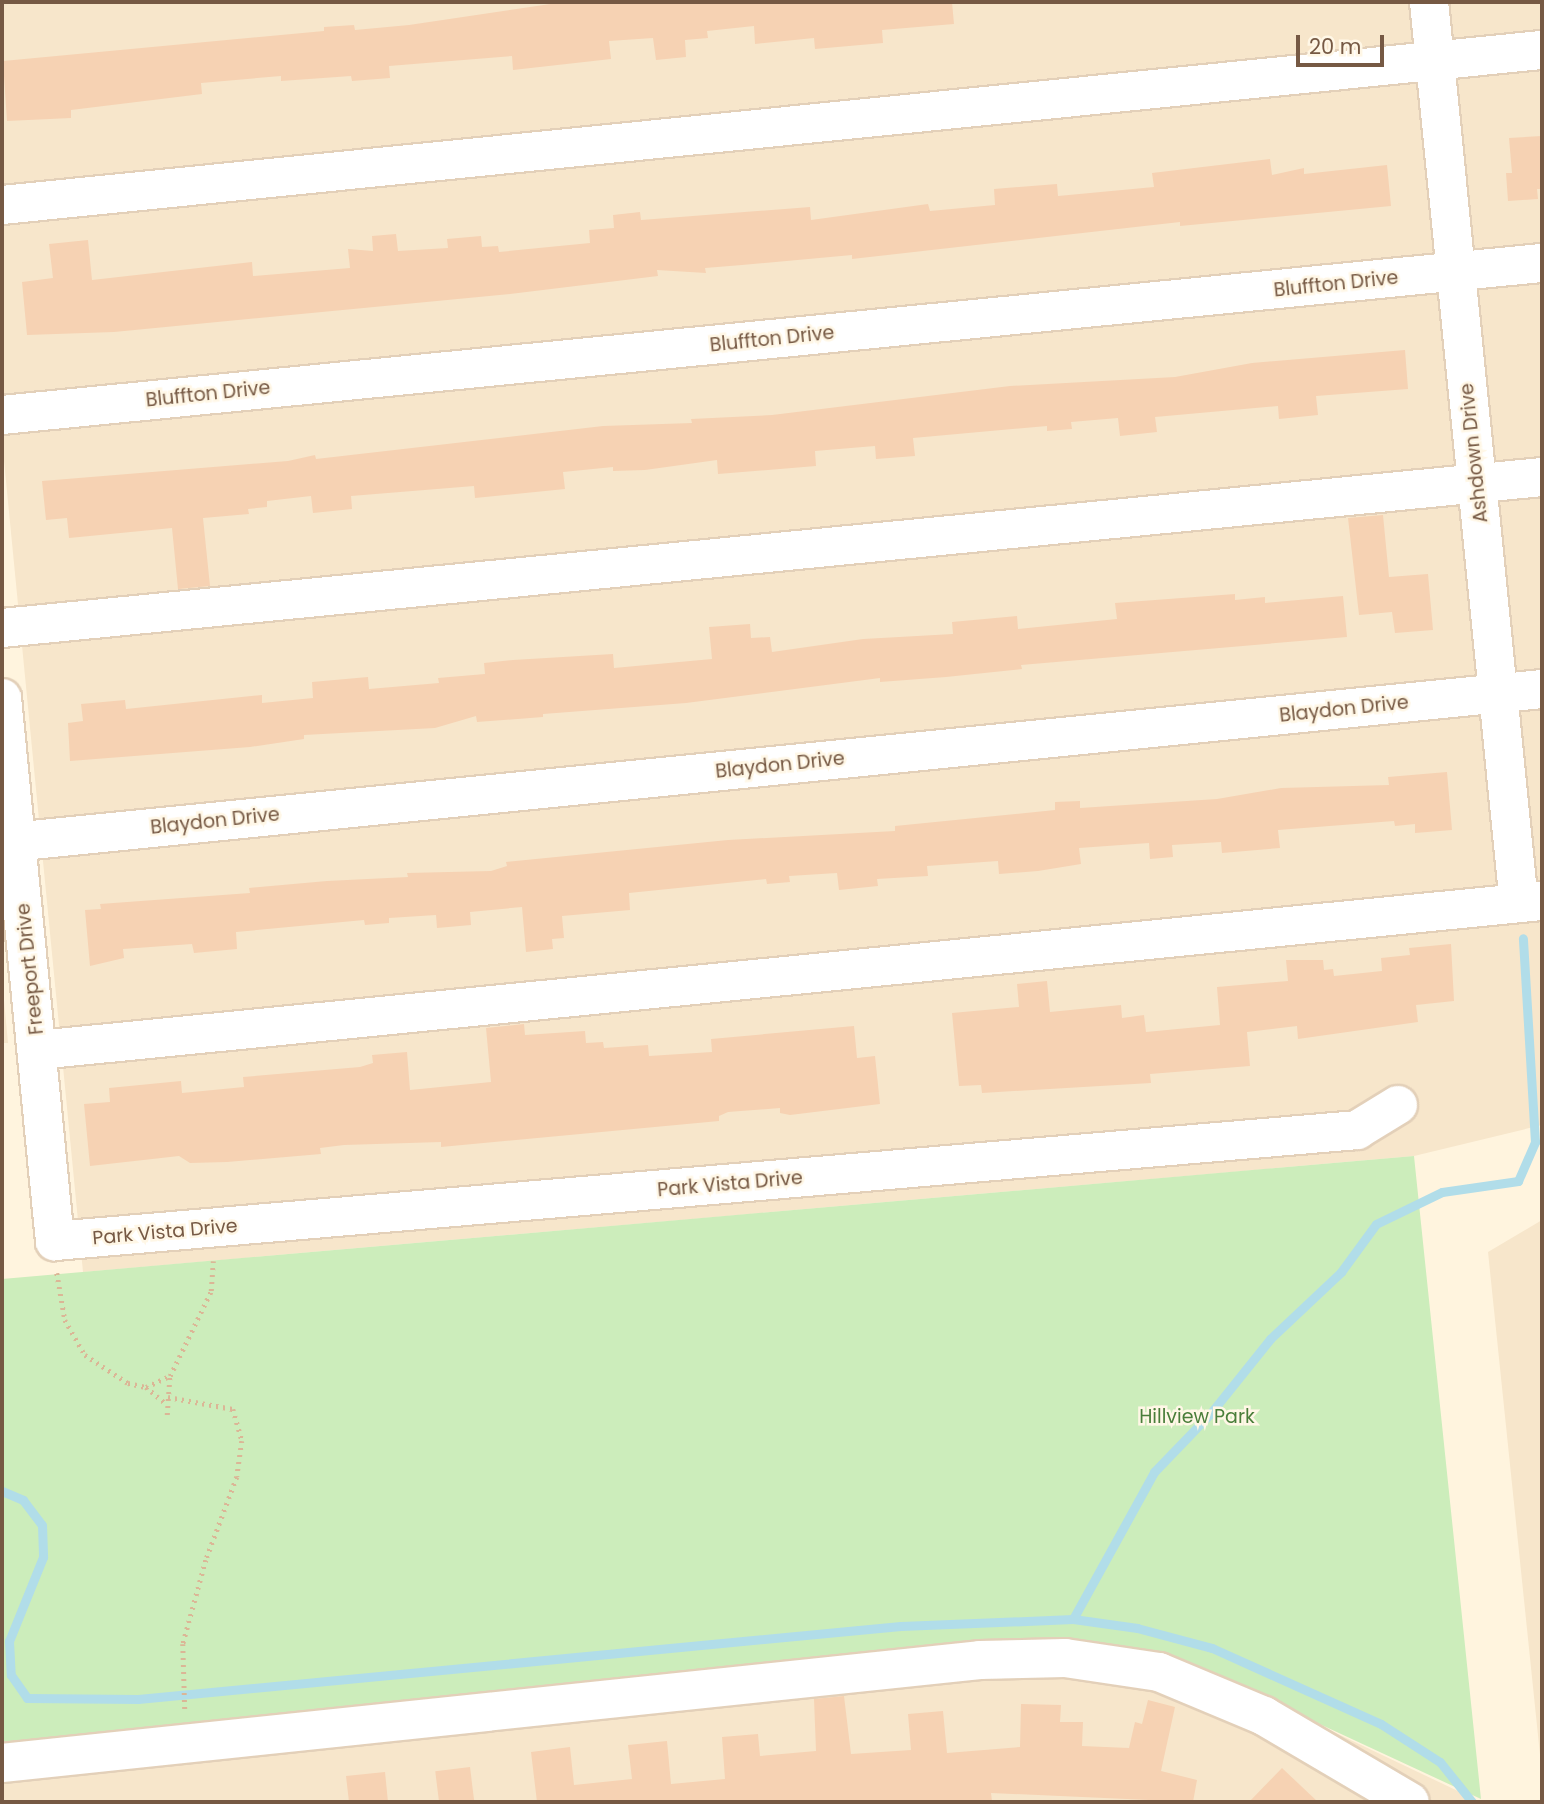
<!DOCTYPE html>
<style>
body{margin:0}
#map{position:relative;width:1544px;height:1804px;overflow:hidden;background:#fff4de;font-family:Poppins,sans-serif}
div>[style]{position:absolute}
[style*='--x']{left:calc(var(--x)*1px);top:calc(var(--y)*1px);width:calc(var(--w)*1px);rotate:calc(var(--a)*1deg)}
.residential>*{inset:0;background:#f7e6cb}
.green>*{inset:0;background:#ccedbb}
.stream>*{height:9px;margin:-4.5px;padding:0 4.5px;transform-origin:4.5px;border-radius:4.5px;background:#b1dde9}
.building>*{inset:0;background:#f6d2b3;transform-origin:0 0}
.path>*{height:4.5px;margin-top:-2.25px;transform-origin:0;background:repeating-linear-gradient(90deg,#dbb696 0 2px,transparent 0 7px)}
.roads{filter:drop-shadow(2px 0 #e3d0b9) drop-shadow(-2px 0 #e3d0b9) drop-shadow(0 2px #e3d0b9) drop-shadow(0 -2px #e3d0b9)}
.minor>*{height:38px;margin:-19px;padding:0 19px;transform-origin:19px;border-radius:19px;background:#fff}
span{translate:-50% -50%;white-space:nowrap;text-align:center;line-height:1.15;-webkit-text-stroke:5px #fff7e6;paint-order:stroke}
.street-label{font-size:19px;color:#765944}
.park-label{font-size:19px;color:#4a7e3a}
.frame{position:absolute;inset:0;border:4px solid #765944;pointer-events:none}
.scale{position:absolute;left:1296px;top:35px;width:88px;height:32px;box-sizing:border-box;border:4px solid #765944;border-top:0;padding-left:9px;font-size:21px;line-height:24px;white-space:nowrap;color:#765944;-webkit-text-stroke:5px #fff7e6;paint-order:stroke}
</style>
<div id="map">
<div class="residential">
<div style="clip-path:polygon(2px 2px,1542px 2px,1542px 1125px,1414px 1156px,83px 1272px,2px 440px)"></div>
<div style="clip-path:polygon(2px 979px,8px 1043px,2px 1043px)"></div>
<div style="clip-path:polygon(1542px 1220px,1542px 1774px,1488px 1252px)"></div>
<div style="clip-path:polygon(1016px 1641px,1118px 1646px,1216px 1676px,1481px 1802px,2px 1802px,2px 1746px)"></div>
</div>
<div class="green">
<div style="clip-path:polygon(1414px 1156px,1481px 1799px,1216px 1676px,1118px 1646px,1016px 1641px,2px 1746px,2px 1279px)"></div>
</div>
<div class="stream">
<div style="--x:2;--y:1491;--w:23;--a:23"></div>
<div style="--x:23;--y:1500;--w:31;--a:53"></div>
<div style="--x:42;--y:1525;--w:32;--a:88"></div>
<div style="--x:43;--y:1557;--w:91;--a:112"></div>
<div style="--x:9;--y:1641;--w:34;--a:87"></div>
<div style="--x:11;--y:1675;--w:28;--a:55"></div>
<div style="--x:27;--y:1698;--w:111;--a:0.5"></div>
<div style="--x:138;--y:1699;--w:766;--a:-5.47"></div>
<div style="--x:901;--y:1626;--w:172;--a:-2.3"></div>
<div style="--x:1073;--y:1619;--w:65;--a:8"></div>
<div style="--x:1137;--y:1628;--w:78;--a:14.9"></div>
<div style="--x:1212;--y:1648;--w:185;--a:24.2"></div>
<div style="--x:1381;--y:1724;--w:70;--a:32.8"></div>
<div style="--x:1440;--y:1762;--w:51;--a:51.3"></div>
<div style="--x:1073;--y:1619;--w:168;--a:-61.1"></div>
<div style="--x:1154;--y:1472;--w:81;--a:-46"></div>
<div style="--x:1210;--y:1414;--w:96;--a:-51.3"></div>
<div style="--x:1270;--y:1339;--w:98;--a:-43.3"></div>
<div style="--x:1341;--y:1272;--w:59;--a:-53.9"></div>
<div style="--x:1376;--y:1224;--w:73;--a:-25.9"></div>
<div style="--x:1442;--y:1192;--w:77;--a:-8.2"></div>
<div style="--x:1518;--y:1181;--w:43;--a:-66.4"></div>
<div style="--x:1535;--y:1142;--w:204;--a:-93.4"></div>
</div>
<div class="building">
<div style="clip-path:polygon(564px 2px,952px 2px,954px 24px,882px 30px,883px 43px,815px 49px,814px 38px,755px 44px,754px 26px,707px 31px,708px 38px,685px 40px,686px 57px,656px 60px,653px 38px,609px 41px,611px 59px,513px 70px,512px 56px,389px 66px,390px 78px,352px 81px,351px 76px,281px 81px,281px 76px,201px 83px,202px 94px,71px 110px,71px 118px,7px 121px,3px 61px,324px 31px,324px 27px,354px 25px,355px 30px,409px 25px)"></div>
<div style="clip-path:polygon(1542px 136px,1542px 189px,1537px 189px,1538px 199px,1508px 201px,1506px 173px,1512px 173px,1509px 138px)"></div>
<div style="clip-path:polygon(1270px 159px,1272px 175px,1304px 168px,1304px 174px,1387px 165px,1391px 206px,1180px 226px,1180px 222px,852px 259px,852px 255px,742px 265px,705px 268px,706px 273px,657px 270px,658px 276px,510px 294px,114px 332px,27px 335px,22px 282px,53px 278px,49px 244px,88px 240px,92px 280px,252px 262px,253px 276px,350px 268px,348px 249px,373px 251px,372px 236px,396px 234px,398px 251px,448px 248px,447px 239px,481px 236px,482px 247px,498px 246px,499px 252px,590px 243px,589px 230px,614px 228px,613px 215px,640px 212px,641px 220px,810px 207px,811px 220px,928px 204px,930px 211px,995px 205px,994px 189px,1057px 184px,1058px 196px,1154px 187px,1152px 173px)"></div>
<div style="clip-path:polygon(1405px 350px,1408px 389px,1316px 396px,1318px 415px,1279px 419px,1278px 406px,1155px 417px,1157px 432px,1120px 436px,1118px 418px,1071px 422px,1072px 429px,1047px 431px,1047px 426px,913px 438px,915px 456px,876px 459px,875px 446px,815px 451px,816px 466px,718px 474px,717px 460px,645px 470px,613px 471px,613px 467px,563px 472px,565px 489px,475px 498px,474px 486px,351px 496px,352px 509px,313px 513px,311px 496px,267px 501px,267px 507px,248px 509px,249px 514px,203px 518px,210px 586px,178px 589px,172px 528px,69px 538px,67px 518px,46px 520px,42px 481px,288px 461px,315px 455px,316px 459px,603px 426px,692px 423px,691px 419px,772px 415px,1010px 386px,1175px 377px,1252px 363px)"></div>
<div style="clip-path:polygon(1383px 515px,1389px 577px,1428px 574px,1433px 630px,1395px 633px,1392px 612px,1359px 615px,1348px 518px)"></div>
<div style="clip-path:polygon(1235px 594px,1235px 600px,1265px 597px,1265px 603px,1343px 596px,1347px 637px,1021px 665px,1022px 669px,946px 677px,880px 682px,880px 678px,686px 703px,543px 714px,543px 717px,477px 722px,476px 716px,435px 728px,304px 735px,304px 739px,250px 747px,70px 761px,68px 723px,83px 721px,81px 704px,125px 700px,126px 709px,262px 695px,262px 703px,313px 698px,312px 682px,368px 677px,369px 689px,439px 683px,438px 678px,485px 674px,484px 663px,513px 660px,613px 654px,614px 668px,712px 659px,709px 627px,750px 624px,751px 638px,770px 637px,772px 652px,863px 639px,953px 634px,952px 622px,1017px 616px,1018px 629px,1117px 619px,1115px 603px)"></div>
<div style="clip-path:polygon(1447px 772px,1452px 830px,1415px 833px,1415px 824px,1395px 826px,1394px 821px,1278px 830px,1280px 848px,1222px 853px,1221px 842px,1172px 845px,1173px 857px,1150px 859px,1149px 843px,1079px 848px,1081px 864px,1038px 871px,999px 874px,998px 861px,927px 866px,928px 876px,877px 879px,878px 886px,839px 890px,837px 873px,789px 876px,790px 882px,767px 884px,766px 879px,629px 893px,630px 910px,562px 916px,564px 938px,552px 939px,553px 949px,526px 952px,522px 907px,470px 912px,471px 925px,437px 928px,436px 915px,389px 918px,389px 923px,365px 925px,364px 920px,236px 932px,237px 949px,194px 953px,192px 944px,123px 949px,124px 958px,90px 966px,85px 910px,101px 909px,100px 904px,250px 893px,249px 888px,327px 881px,408px 877px,407px 873px,491px 871px,507px 866px,506px 862px,728px 840px,895px 831px,895px 826px,1055px 810px,1055px 802px,1080px 801px,1080px 808px,1217px 799px,1281px 788px,1389px 785px,1388px 777px)"></div>
<div style="clip-path:polygon(1451px 944px,1454px 1001px,1416px 1005px,1418px 1022px,1298px 1039px,1297px 1026px,1247px 1032px,1250px 1066px,1150px 1074px,1151px 1083px,982px 1093px,981px 1085px,959px 1086px,952px 1013px,1019px 1007px,1017px 984px,1047px 981px,1050px 1012px,1121px 1005px,1122px 1018px,1144px 1015px,1146px 1032px,1220px 1025px,1217px 987px,1288px 981px,1286px 960px,1323px 960px,1324px 970px,1333px 969px,1334px 976px,1382px 971px,1381px 958px,1410px 955px,1409px 948px)"></div>
<div style="clip-path:polygon(524px 1024px,525px 1035px,585px 1031px,586px 1043px,603px 1042px,604px 1048px,648px 1045px,649px 1056px,712px 1052px,711px 1039px,854px 1026px,857px 1058px,875px 1056px,880px 1104px,790px 1115px,780px 1113px,780px 1108px,728px 1112px,719px 1116px,719px 1121px,441px 1147px,441px 1142px,344px 1145px,320px 1148px,321px 1154px,227px 1162px,190px 1163px,179px 1156px,90px 1166px,84px 1104px,110px 1102px,109px 1088px,181px 1081px,182px 1093px,244px 1087px,243px 1077px,360px 1067px,373px 1063px,372px 1055px,407px 1052px,410px 1090px,491px 1082px,486px 1028px)"></div>
<div style="clip-path:polygon(844px 1696px,851px 1754px,911px 1750px,908px 1714px,943px 1711px,947px 1753px,1020px 1747px,1021px 1704px,1061px 1705px,1060px 1722px,1083px 1722px,1082px 1746px,1129px 1748px,1135px 1722px,1142px 1724px,1148px 1700px,1175px 1707px,1161px 1771px,1197px 1780px,1193px 1802px,991px 1793px,992px 1801px,973px 1802px,537px 1802px,531px 1752px,570px 1747px,574px 1785px,632px 1779px,628px 1745px,667px 1741px,671px 1784px,725px 1779px,722px 1737px,758px 1734px,760px 1756px,816px 1751px,814px 1699px)"></div>
<div style="left:470px;top:1767px;width:35px;height:35px;rotate:83deg"></div>
<div style="clip-path:polygon(1282px 1768px,1318px 1802px,1249px 1802px)"></div>
<div style="clip-path:polygon(385px 1772px,388px 1802px,349px 1802px,346px 1776px)"></div>
</div>
<div class="path">
<div style="--x:57;--y:1273;--w:48;--a:80.3"></div>
<div style="--x:65;--y:1320;--w:40;--a:60.3"></div>
<div style="--x:85;--y:1355;--w:51;--a:33.1"></div>
<div style="--x:128;--y:1383;--w:18;--a:13"></div>
<div style="--x:146;--y:1387;--w:26;--a:-25"></div>
<div style="--x:146;--y:1387;--w:26;--a:40"></div>
<div style="--x:168;--y:1397;--w:66;--a:10.5"></div>
<div style="--x:233;--y:1409;--w:33;--a:74"></div>
<div style="--x:242;--y:1441;--w:36;--a:98"></div>
<div style="--x:237;--y:1477;--w:89;--a:110.5"></div>
<div style="--x:206;--y:1560;--w:87;--a:105.3"></div>
<div style="--x:183;--y:1644;--w:66;--a:88.3"></div>
<div style="--x:167;--y:1415;--w:39;--a:-86"></div>
<div style="--x:170;--y:1376;--w:94;--a:-64.2"></div>
<div style="--x:211;--y:1291;--w:30;--a:-86"></div>
</div>
<div class="roads">
<div class="minor">
<div style="--x:1429;--y:2;--w:905;--a:84.3"></div>
<div style="--x:2;--y:205;--w:1548;--a:-5.75"></div>
<div style="--x:2;--y:415;--w:1547;--a:-5.64"></div>
<div style="--x:2;--y:628;--w:1547;--a:-5.6"></div>
<div style="--x:2;--y:698;--w:546;--a:84.43"></div>
<div style="--x:55;--y:1241;--w:1307;--a:-4.87"></div>
<div style="--x:1357;--y:1130;--w:48;--a:-31.4"></div>
<div style="--x:2;--y:843;--w:1548;--a:-5.71"></div>
<div style="--x:38;--y:1050;--w:1511;--a:-5.66"></div>
<div style="--x:2;--y:1763;--w:983;--a:-6.01"></div>
<div style="--x:980;--y:1660;--w:85;--a:-1.3"></div>
<div style="--x:1065;--y:1658;--w:95;--a:8.5"></div>
<div style="--x:1159;--y:1672;--w:114;--a:22.7"></div>
<div style="--x:1264;--y:1716;--w:169;--a:30.5"></div>
</div>
</div>
<div class="street-label">
<span style="left:1336px;top:284px;rotate:-6deg">Bluffton Drive</span>
<span style="left:772px;top:339px;rotate:-6deg">Bluffton Drive</span>
<span style="left:208px;top:394px;rotate:-6deg">Bluffton Drive</span>
<span style="left:1474px;top:453px;rotate:-96deg">Ashdown Drive</span>
<span style="left:1344px;top:709px;rotate:-6deg">Blaydon Drive</span>
<span style="left:780px;top:765px;rotate:-6deg">Blaydon Drive</span>
<span style="left:215px;top:821px;rotate:-6deg">Blaydon Drive</span>
<span style="left:30px;top:969px;rotate:-96deg">Freeport Drive</span>
<span style="left:730px;top:1184px;rotate:-5deg">Park Vista Drive</span>
<span style="left:165px;top:1232px;rotate:-5deg">Park Vista Drive</span>
</div>
<div class="park-label">
<span style="left:1197px;top:1417px">Hillview Park</span>
</div>
<div class="frame"></div>
<div class="scale">20 m</div>
</div>
